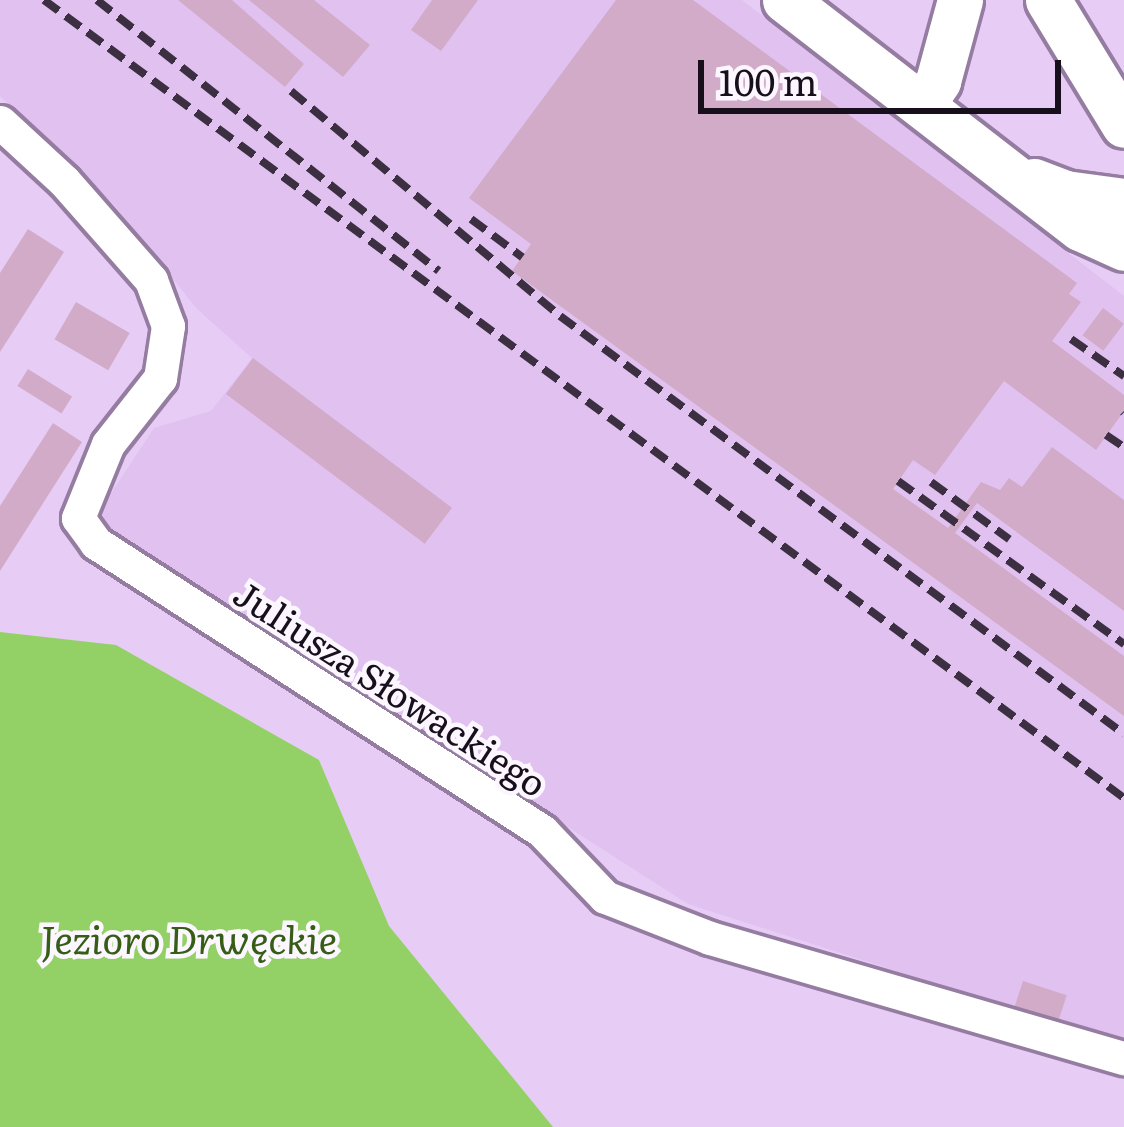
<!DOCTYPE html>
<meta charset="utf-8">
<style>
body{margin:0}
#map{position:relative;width:1124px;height:1127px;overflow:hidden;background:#e7cdf5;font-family:Literata,serif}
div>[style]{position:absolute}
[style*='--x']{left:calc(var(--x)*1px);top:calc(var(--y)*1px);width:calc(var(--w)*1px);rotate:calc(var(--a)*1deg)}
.built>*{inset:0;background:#e0c1f0}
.water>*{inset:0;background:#93d167}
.building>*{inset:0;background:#d2abc9;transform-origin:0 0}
.roads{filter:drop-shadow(3px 0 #957ca1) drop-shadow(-3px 0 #957ca1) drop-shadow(0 3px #957ca1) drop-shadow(0 -3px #957ca1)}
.minor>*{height:33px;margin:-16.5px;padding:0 16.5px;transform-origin:16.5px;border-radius:16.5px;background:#fff}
.major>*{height:45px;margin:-22.5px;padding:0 22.5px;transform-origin:22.5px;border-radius:22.5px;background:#fff}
.rail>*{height:8px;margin-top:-4px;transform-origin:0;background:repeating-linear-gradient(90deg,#3b2f41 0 18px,transparent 0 27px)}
span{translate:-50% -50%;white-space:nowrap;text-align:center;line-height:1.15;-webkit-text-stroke:9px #fcf7ff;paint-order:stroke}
.street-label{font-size:36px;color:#180f1c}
.water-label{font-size:39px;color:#365d15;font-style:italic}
.scale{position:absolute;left:698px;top:60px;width:363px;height:54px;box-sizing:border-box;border:6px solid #180f1c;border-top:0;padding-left:15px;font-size:36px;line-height:42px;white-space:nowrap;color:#180f1c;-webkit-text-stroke:9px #fcf7ff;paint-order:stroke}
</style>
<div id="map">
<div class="built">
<div style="clip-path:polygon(0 0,742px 0,1124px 296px,1124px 1044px,688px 904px,92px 522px,154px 428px,211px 411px,252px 358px,197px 309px,115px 206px,0 96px)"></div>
</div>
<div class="water">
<div style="clip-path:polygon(0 632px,116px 645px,319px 760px,389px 926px,553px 1127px,0 1127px)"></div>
</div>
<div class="building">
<div style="clip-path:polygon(178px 0,232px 0,304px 64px,285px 87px)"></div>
<div style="clip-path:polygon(249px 0,314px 0,370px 45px,343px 77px)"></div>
<div style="clip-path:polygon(432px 0,478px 0,441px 51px,411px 30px)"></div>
<div style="clip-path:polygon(616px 0,693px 0,1077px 283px,1069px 294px,1081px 302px,1052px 341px,1124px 395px,1124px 411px,1096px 450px,1004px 381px,935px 475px,913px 460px,893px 489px,948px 528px,981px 482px,1000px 490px,1009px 478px,1022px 487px,1052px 447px,1124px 500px,1124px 611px,977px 503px,955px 533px,1124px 656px,1124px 716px,512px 271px,531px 244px,469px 198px)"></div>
<div style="clip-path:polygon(28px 229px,64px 252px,0 352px,0 273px)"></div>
<div style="left:76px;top:302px;width:62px;height:43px;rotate:30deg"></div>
<div style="left:1103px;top:308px;width:26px;height:34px;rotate:37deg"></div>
<div style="left:253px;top:358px;width:249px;height:45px;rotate:37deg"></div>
<div style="left:28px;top:369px;width:52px;height:20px;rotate:32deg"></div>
<div style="clip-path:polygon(53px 423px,82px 442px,0 571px,0 506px)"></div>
<div style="left:1023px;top:981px;width:46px;height:29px;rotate:18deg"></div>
</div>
<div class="roads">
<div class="minor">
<div style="--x:0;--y:122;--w:87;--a:42.7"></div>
<div style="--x:64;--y:181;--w:132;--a:48.7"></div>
<div style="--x:151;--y:280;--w:49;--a:69.7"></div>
<div style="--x:168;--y:326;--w:53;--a:98.7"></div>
<div style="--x:160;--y:378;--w:84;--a:128.2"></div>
<div style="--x:108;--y:444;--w:80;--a:112.1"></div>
<div style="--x:78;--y:518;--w:31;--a:54"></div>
<div style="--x:96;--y:543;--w:531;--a:32.85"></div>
<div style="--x:542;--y:831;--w:91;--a:46.3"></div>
<div style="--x:605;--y:897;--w:113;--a:21.3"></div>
<div style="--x:710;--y:938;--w:431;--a:16.2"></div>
</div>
<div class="major">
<div style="--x:785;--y:0;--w:373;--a:37.7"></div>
<div style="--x:1080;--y:228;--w:48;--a:24.4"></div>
<div style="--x:1048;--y:0;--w:146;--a:58.7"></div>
<div style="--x:922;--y:105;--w:29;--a:-56"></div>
<div style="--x:938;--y:81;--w:84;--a:-74.8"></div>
<div style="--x:1034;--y:181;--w:33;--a:21"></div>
<div style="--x:1065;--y:193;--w:60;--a:7.7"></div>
</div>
</div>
<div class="rail">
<div style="--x:44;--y:0;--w:1343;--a:36.46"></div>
<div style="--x:97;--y:0;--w:436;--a:38.4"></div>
<div style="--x:291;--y:91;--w:351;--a:39.9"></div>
<div style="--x:560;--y:316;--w:702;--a:36.54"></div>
<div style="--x:471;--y:219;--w:64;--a:36.7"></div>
<div style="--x:1071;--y:339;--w:65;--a:34.9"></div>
<div style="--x:1123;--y:412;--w:1;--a:45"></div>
<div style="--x:1106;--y:435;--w:22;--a:34"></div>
<div style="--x:898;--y:481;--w:279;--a:35.8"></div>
<div style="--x:931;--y:482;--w:97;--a:36.2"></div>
</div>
<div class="street-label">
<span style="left:391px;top:687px;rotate:33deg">Juliusza Słowackiego</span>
</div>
<div class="water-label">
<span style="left:189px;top:937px">Jezioro Drwęckie</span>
</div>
<div class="scale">100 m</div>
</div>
